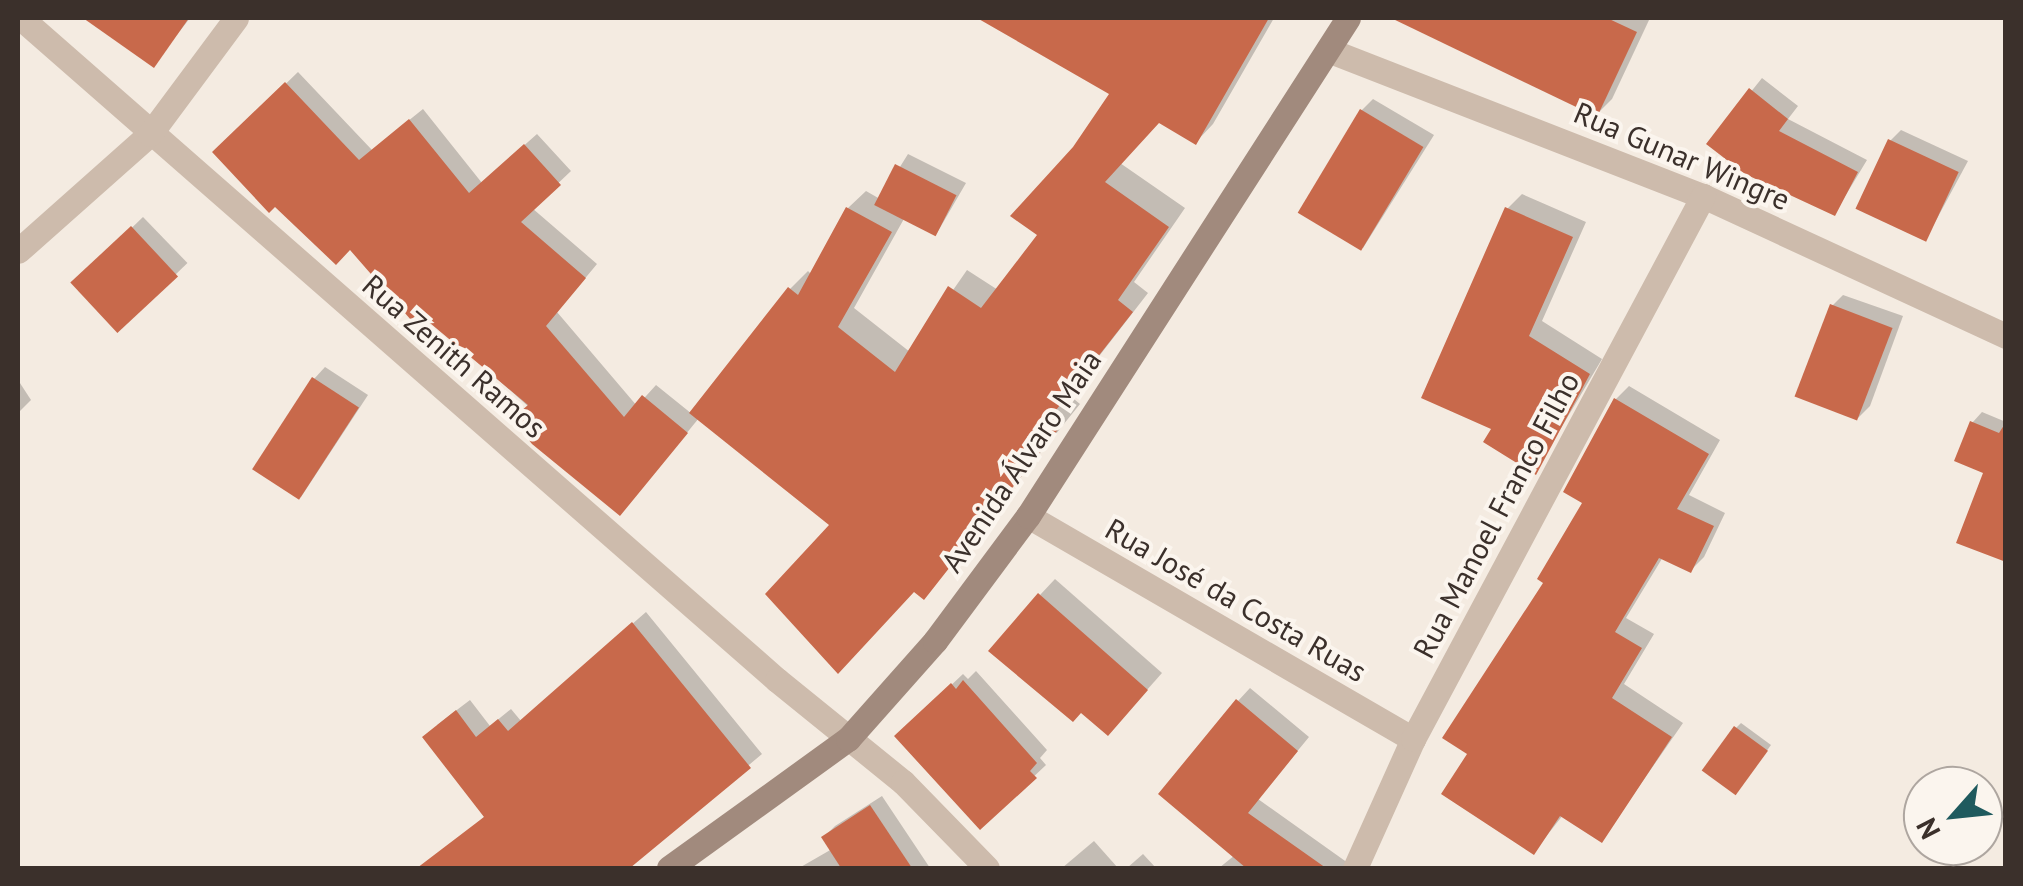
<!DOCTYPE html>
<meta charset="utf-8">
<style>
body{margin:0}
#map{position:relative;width:2023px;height:886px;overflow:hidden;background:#f4ebe1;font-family:"PT Sans",sans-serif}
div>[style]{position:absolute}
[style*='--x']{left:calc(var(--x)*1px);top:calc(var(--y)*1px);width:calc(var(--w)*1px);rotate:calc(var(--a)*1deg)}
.shadow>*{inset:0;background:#0003;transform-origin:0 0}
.building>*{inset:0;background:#c8694b;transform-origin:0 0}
.street>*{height:25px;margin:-12.5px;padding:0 12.5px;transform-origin:12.5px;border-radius:12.5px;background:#cdbbac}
.secondary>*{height:25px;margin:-12.5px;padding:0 12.5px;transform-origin:12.5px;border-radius:12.5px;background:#a18a7d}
span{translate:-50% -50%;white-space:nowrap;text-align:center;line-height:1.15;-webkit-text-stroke:8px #fbf5ee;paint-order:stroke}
.street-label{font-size:30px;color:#3b302b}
.frame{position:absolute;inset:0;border:20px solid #3b302b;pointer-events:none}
.north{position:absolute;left:1903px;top:766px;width:100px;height:100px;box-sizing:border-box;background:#fbf5ee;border:2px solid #aea6a0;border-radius:50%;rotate:243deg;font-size:28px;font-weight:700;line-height:40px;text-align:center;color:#3b302b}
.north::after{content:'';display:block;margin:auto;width:35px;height:45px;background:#1f5a5e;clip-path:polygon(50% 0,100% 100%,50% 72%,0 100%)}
</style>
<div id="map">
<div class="shadow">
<div style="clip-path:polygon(88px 18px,190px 18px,154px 64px)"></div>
<div style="clip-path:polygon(982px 18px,1274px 18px,1213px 124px,1196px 142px,1159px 121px,1120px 163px,1185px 208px,1134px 282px,1148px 293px,1069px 395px,1080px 404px,924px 597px,699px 418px,632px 500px,351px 247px,215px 152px,298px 72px,372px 150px,423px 109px,482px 183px,537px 134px,571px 171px,532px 208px,597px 264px,557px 312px,637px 406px,656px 385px,692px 414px,790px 289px,808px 271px,812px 275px,848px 208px,866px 191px,880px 199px,908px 154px,966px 183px,937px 233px,905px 217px,854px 308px,910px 352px,967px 270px,998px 290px,1041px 235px,1075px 149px,1112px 93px)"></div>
<div style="clip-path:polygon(1447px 18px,1650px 18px,1612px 99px,1597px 114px,1437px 37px)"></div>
<div style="clip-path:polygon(1762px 78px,1798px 106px,1788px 119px,1867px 160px,1835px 213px,1710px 143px)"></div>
<div style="clip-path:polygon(1373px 99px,1434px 135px,1363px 248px,1362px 110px)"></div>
<div style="clip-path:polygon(1901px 130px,1968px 161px,1926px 239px,1890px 141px)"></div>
<div style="clip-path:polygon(1522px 194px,1586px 222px,1542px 321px,1602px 359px,1535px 472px,1495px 428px,1424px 397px,1508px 208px)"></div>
<div style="left:143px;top:217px;width:64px;height:95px;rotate:46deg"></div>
<div style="clip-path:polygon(1843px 295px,1903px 316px,1870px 406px,1858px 418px,1832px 306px)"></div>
<div style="clip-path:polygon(325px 367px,368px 395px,301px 497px,314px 379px)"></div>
<div style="clip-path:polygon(18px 380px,31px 400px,18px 413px)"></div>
<div style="clip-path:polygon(1629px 386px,1720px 440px,1689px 495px,1725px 513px,1704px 557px,1691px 570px,1663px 557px,1626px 618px,1654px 634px,1624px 684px,1683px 723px,1602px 840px,1563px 815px,1534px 852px,1471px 753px,1586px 502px,1616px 399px)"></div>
<div style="clip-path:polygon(1982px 412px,2006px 422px,2006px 559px,1972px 423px)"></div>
<div style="clip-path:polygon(1055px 579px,1162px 673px,1123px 717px,1040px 595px)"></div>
<div style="clip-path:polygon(646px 612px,762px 754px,626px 868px,427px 868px,486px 815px,437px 725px,470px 700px,490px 726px,511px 709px,521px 721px)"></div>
<div style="clip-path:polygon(976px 671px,1047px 750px,1040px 758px,1046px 765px,980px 827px,897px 736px,963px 674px,968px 679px)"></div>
<div style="clip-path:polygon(1250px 688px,1309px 737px,1258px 799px,1355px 868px,1219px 868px,1235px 855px,1238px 701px)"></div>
<div style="clip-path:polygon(1741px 723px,1771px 745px,1740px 787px,1736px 728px)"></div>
<div style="clip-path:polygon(882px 796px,930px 868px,799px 868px,832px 849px,824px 837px,835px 826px)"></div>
<div style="clip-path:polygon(1094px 841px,1118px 868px,1062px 868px)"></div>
<div style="clip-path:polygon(1143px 854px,1156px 868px,1127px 868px)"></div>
</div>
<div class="building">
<div style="clip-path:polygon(83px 18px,189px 18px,154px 68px)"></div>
<div style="clip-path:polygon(977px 18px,1269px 18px,1196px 145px,1159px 123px,1105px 182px,1169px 227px,1118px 300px,1133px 312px,1053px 414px,1064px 422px,924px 600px,914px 592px,838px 674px,765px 594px,829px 525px,689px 413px,788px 287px,798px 295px,846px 207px,892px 232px,838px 327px,895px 372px,948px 286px,981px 308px,1037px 235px,1010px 216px,1073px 147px,1109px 94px)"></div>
<div style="clip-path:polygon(1391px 18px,1607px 18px,1637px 32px,1597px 117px)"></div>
<div style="clip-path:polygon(285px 82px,359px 160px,409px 119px,469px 193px,524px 144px,561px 185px,521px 222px,586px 278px,546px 326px,624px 417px,642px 395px,688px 433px,620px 516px,532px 444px,512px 419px,528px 405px,418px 313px,411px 320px,350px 250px,336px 265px,275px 207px,269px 213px,212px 152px)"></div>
<div style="clip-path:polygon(1749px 88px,1788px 119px,1779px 131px,1858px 172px,1835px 216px,1745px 174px,1706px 144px)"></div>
<div style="left:1360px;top:109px;width:74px;height:121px;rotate:31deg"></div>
<div style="left:1888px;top:139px;width:78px;height:77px;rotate:25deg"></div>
<div style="left:895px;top:164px;width:69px;height:46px;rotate:27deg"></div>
<div style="clip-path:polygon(1505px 207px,1573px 237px,1529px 336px,1590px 374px,1536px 475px,1483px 442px,1491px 429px,1421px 398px)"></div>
<div style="left:131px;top:226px;width:69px;height:83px;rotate:47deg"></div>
<div style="left:1830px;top:304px;width:67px;height:99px;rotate:21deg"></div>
<div style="left:312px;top:377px;width:56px;height:110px;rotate:33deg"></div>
<div style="clip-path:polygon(1614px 398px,1709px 454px,1677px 509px,1714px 526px,1691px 573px,1659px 558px,1615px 632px,1642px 648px,1612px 698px,1672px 737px,1602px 843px,1560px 816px,1534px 855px,1441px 794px,1467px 754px,1442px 738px,1543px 583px,1537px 579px,1582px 503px,1563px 492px)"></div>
<div style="clip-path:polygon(1970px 421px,1999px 433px,2006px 422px,2006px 562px,1956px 543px,1983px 473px,1954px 461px)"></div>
<div style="clip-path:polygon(1038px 593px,1148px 690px,1108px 736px,1081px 713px,1073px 722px,988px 651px)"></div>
<div style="clip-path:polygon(632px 622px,751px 768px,630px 868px,417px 868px,484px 817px,422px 737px,456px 710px,476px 737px,498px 719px,508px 731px)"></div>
<div style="clip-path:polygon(963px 680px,1037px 763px,1030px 771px,1037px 778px,980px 830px,894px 736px,951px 683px,956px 689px)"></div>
<div style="clip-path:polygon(1236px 699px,1298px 751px,1248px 813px,1326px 868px,1246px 868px,1158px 794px)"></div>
<div style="left:1734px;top:726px;width:42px;height:55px;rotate:36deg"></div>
<div style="clip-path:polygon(870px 805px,912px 868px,841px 868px,821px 837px)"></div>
</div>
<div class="street">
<div style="--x:21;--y:18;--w:1005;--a:41.21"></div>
<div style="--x:777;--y:680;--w:162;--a:39"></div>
<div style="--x:903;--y:782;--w:120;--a:45.7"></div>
<div style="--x:1328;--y:50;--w:402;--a:21.3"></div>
<div style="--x:1703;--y:196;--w:334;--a:24.8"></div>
<div style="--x:18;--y:251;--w:176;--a:-41.6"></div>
<div style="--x:150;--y:134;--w:144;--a:-53.4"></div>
<div style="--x:1028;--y:516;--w:445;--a:30.1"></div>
<div style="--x:1355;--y:868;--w:141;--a:-65.8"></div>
<div style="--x:1413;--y:739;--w:616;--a:-61.89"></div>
</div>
<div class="secondary">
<div style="--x:669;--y:868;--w:221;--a:-35.8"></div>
<div style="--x:848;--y:739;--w:131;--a:-48.4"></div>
<div style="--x:935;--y:641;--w:156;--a:-53.4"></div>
<div style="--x:1028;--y:516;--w:592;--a:-57.28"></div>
</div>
<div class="street-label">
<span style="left:1682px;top:156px;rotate:23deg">Rua Gunar Wingre</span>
<span style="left:454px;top:356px;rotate:41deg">Rua Zenith Ramos</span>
<span style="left:1021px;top:461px;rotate:-56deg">Avenida Álvaro Maia</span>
<span style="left:1496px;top:515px;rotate:-62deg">Rua Manoel Franco Filho</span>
<span style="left:1236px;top:600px;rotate:30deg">Rua José da Costa Ruas</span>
</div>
<div class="frame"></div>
<div class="north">N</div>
</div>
